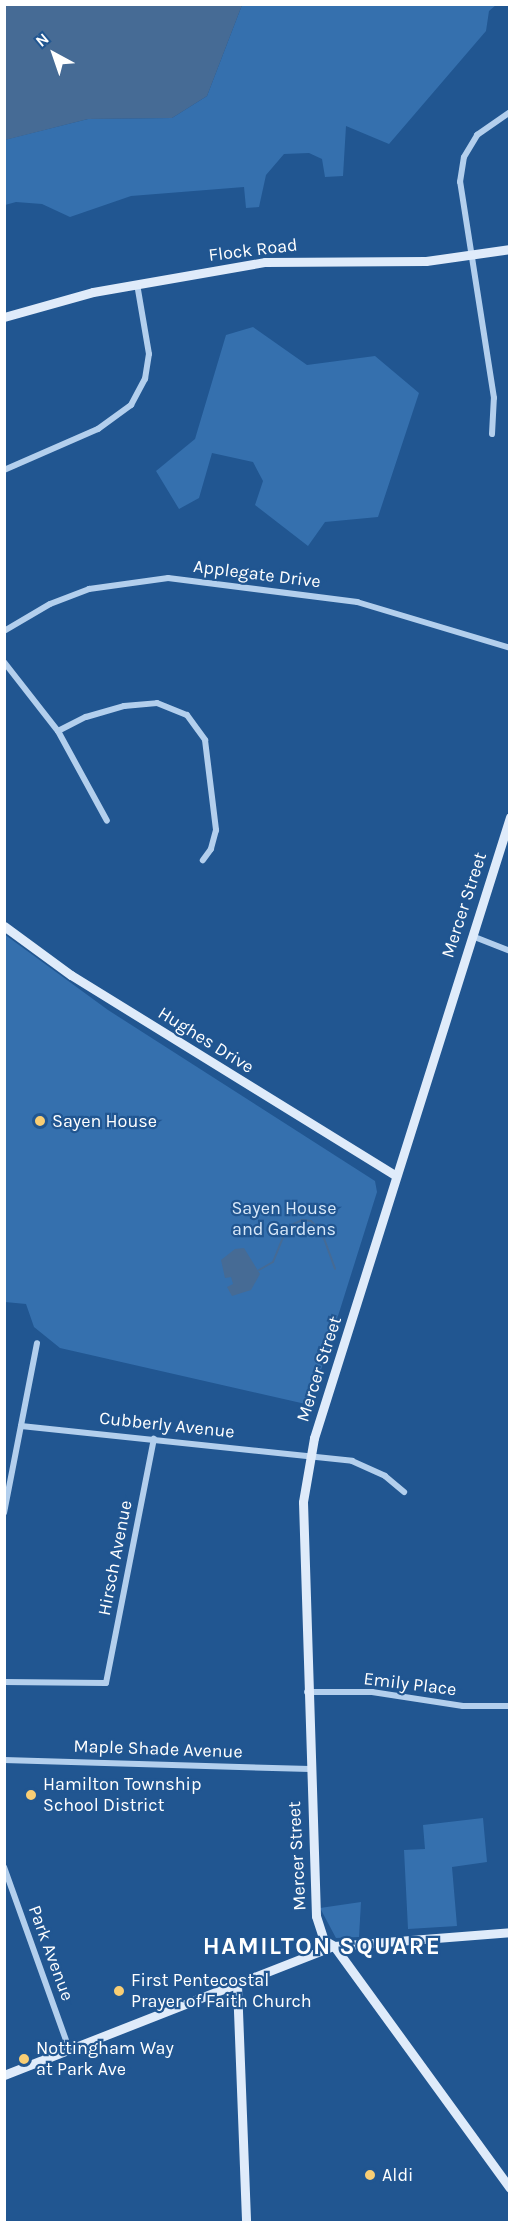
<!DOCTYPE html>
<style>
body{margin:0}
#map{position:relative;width:514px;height:2227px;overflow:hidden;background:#215691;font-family:Karla,sans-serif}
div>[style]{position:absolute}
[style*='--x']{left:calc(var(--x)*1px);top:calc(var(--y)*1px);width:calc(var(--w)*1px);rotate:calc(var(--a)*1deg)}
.green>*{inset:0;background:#3570ae}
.water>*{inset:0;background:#466b95}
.stream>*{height:2px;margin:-1px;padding:0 1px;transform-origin:1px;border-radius:1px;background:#466b95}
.street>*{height:6px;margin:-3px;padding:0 3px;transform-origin:3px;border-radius:3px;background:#b3cfed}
.secondary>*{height:9px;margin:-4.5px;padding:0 4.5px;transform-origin:4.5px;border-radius:4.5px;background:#dfebfa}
.dots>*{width:16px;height:16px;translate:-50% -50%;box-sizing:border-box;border:3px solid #215691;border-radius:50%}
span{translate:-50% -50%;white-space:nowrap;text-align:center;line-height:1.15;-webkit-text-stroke:4.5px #215691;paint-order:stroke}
.street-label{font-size:18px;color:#fff}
.poi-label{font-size:18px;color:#fff}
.left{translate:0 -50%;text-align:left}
.park-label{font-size:18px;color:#d8e8f9}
.district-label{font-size:24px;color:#fff;font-weight:700;letter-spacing:1.5px}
.frame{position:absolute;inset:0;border:6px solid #fff;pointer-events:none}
.north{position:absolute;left:24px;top:24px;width:60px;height:60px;-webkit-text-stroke:4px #215691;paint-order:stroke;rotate:320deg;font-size:16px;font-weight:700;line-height:24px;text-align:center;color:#fff}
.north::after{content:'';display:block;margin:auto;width:21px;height:27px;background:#fff;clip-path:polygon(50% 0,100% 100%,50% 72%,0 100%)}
</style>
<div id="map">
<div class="green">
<div style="clip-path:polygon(242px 5px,496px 5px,489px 11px,486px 31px,389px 144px,346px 126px,343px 176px,325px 177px,322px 159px,309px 153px,284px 154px,266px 175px,259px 207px,246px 208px,244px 187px,131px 196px,70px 217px,42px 204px,16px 202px,5px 205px,4px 140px,88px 119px,172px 118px,207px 96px)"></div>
<div style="clip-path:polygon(253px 327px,307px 365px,375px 356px,419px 393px,378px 517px,325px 522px,308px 546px,255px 505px,263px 481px,253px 462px,212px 453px,199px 498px,179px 509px,156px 471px,195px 439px,226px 335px)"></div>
<div style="clip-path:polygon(4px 934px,108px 1010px,375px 1181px,377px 1192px,310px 1405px,60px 1348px,34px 1327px,26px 1304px,5px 1302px)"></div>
<div style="clip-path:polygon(483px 1818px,487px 1862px,452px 1867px,457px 1926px,408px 1929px,404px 1850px,425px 1849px,423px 1825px)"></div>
<div style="clip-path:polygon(361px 1902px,359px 1937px,336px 1938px,320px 1908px)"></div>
</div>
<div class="water">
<div style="clip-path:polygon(4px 5px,5px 4px,242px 5px,207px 96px,172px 118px,88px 119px,5px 140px)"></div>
<div style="clip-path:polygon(244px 1248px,260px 1274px,251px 1290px,232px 1296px,227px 1287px,233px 1284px,231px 1277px,225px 1278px,221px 1260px,235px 1249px)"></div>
</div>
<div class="stream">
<div style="--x:259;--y:1270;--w:16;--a:-30"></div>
<div style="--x:273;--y:1262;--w:38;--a:-68"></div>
<div style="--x:287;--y:1227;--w:17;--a:-25"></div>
<div style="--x:302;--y:1220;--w:9;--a:6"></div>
<div style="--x:311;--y:1221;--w:16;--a:47"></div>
<div style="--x:322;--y:1233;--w:38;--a:70"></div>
</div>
<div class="street">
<div style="--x:492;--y:434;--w:36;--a:-87"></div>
<div style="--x:494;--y:398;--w:219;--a:-98.9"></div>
<div style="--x:460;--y:182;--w:25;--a:-81"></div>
<div style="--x:464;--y:157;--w:26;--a:-59"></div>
<div style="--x:477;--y:135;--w:40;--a:-34.9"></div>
<div style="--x:4;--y:470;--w:103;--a:-23.6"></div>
<div style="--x:98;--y:429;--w:41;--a:-36"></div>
<div style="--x:131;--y:405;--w:30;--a:-62"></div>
<div style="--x:145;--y:379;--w:25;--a:-81"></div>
<div style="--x:149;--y:354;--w:71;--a:-99.7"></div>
<div style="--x:4;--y:631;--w:53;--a:-30.4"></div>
<div style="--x:50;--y:604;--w:42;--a:-21"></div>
<div style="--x:89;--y:589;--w:80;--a:-7.9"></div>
<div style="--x:168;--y:578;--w:191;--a:7.2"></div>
<div style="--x:357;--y:602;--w:160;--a:16.7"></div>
<div style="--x:4;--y:662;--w:88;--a:52"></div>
<div style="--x:58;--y:731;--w:102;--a:61.4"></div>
<div style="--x:58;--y:731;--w:31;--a:-27"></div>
<div style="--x:86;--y:717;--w:40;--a:-16"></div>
<div style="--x:124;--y:706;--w:33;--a:-5"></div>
<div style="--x:157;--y:703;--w:32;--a:22"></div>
<div style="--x:187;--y:715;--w:31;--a:54"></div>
<div style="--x:205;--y:740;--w:91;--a:83"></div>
<div style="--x:216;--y:830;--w:20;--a:105"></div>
<div style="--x:211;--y:849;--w:14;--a:126"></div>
<div style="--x:472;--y:936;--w:41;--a:21.5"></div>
<div style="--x:21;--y:1426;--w:333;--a:6"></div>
<div style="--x:352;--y:1461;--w:36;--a:24"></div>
<div style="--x:385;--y:1476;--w:25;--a:40"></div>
<div style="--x:4;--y:1513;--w:173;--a:-79"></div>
<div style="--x:4;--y:1682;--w:102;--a:0.6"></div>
<div style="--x:106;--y:1683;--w:249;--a:-78.9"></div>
<div style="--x:307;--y:1692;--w:65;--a:0"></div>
<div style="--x:372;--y:1692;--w:92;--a:8.7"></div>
<div style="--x:463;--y:1706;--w:47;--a:0"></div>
<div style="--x:4;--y:1760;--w:306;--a:1.7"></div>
<div style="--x:4;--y:1867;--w:193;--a:70.3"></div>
</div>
<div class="secondary">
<div style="--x:4;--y:317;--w:92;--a:-15.7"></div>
<div style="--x:93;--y:292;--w:175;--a:-9.9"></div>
<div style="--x:265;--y:262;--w:161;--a:-0.4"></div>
<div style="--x:426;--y:261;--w:85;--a:-8.1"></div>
<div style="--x:510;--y:817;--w:651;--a:107.52"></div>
<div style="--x:314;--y:1438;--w:65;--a:99.8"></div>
<div style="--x:303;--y:1502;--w:414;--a:88.2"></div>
<div style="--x:316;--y:1916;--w:25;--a:72"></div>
<div style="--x:324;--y:1940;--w:12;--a:31"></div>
<div style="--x:334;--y:1946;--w:299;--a:54"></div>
<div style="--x:4;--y:926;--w:83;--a:36.2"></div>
<div style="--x:71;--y:975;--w:382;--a:31.7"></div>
<div style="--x:237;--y:1985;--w:237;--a:87.8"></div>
<div style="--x:4;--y:2075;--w:354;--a:-21.4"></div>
<div style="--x:334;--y:1946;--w:177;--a:-4.5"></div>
</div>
<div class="dots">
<div style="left:40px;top:1121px;background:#f9ce74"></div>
<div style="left:31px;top:1795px;background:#f9ce74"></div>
<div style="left:119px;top:1991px;background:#f9ce74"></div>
<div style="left:24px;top:2059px;background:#f9ce74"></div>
<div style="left:370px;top:2175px;background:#f9ce74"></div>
</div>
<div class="street-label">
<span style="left:253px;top:250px;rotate:-7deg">Flock Road</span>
<span style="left:257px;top:574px;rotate:7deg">Applegate Drive</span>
<span style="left:464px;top:905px;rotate:-72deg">Mercer Street</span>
<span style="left:206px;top:1040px;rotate:32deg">Hughes Drive</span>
<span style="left:319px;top:1369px;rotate:-72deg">Mercer Street</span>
<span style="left:167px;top:1425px;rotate:6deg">Cubberly Avenue</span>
<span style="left:115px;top:1558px;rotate:-79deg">Hirsch Avenue</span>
<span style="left:410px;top:1684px;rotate:7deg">Emily Place</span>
<span style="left:158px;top:1749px;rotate:2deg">Maple Shade Avenue</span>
<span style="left:297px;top:1856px;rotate:-93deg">Mercer Street</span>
<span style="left:51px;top:1953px;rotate:70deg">Park Avenue</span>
</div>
<div class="poi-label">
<span class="left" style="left:52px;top:1121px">Sayen House</span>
<span class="left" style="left:43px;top:1795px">Hamilton Township<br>School District</span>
<span class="left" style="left:131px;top:1991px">First Pentecostal<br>Prayer of Faith Church</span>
<span class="left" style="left:36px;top:2059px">Nottingham Way<br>at Park Ave</span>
<span class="left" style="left:382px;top:2175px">Aldi</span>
</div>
<div class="park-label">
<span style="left:284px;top:1219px">Sayen House<br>and Gardens</span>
</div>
<div class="district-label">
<span style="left:322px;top:1947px">HAMILTON SQUARE</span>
</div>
<div class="frame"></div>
<div class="north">N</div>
</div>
